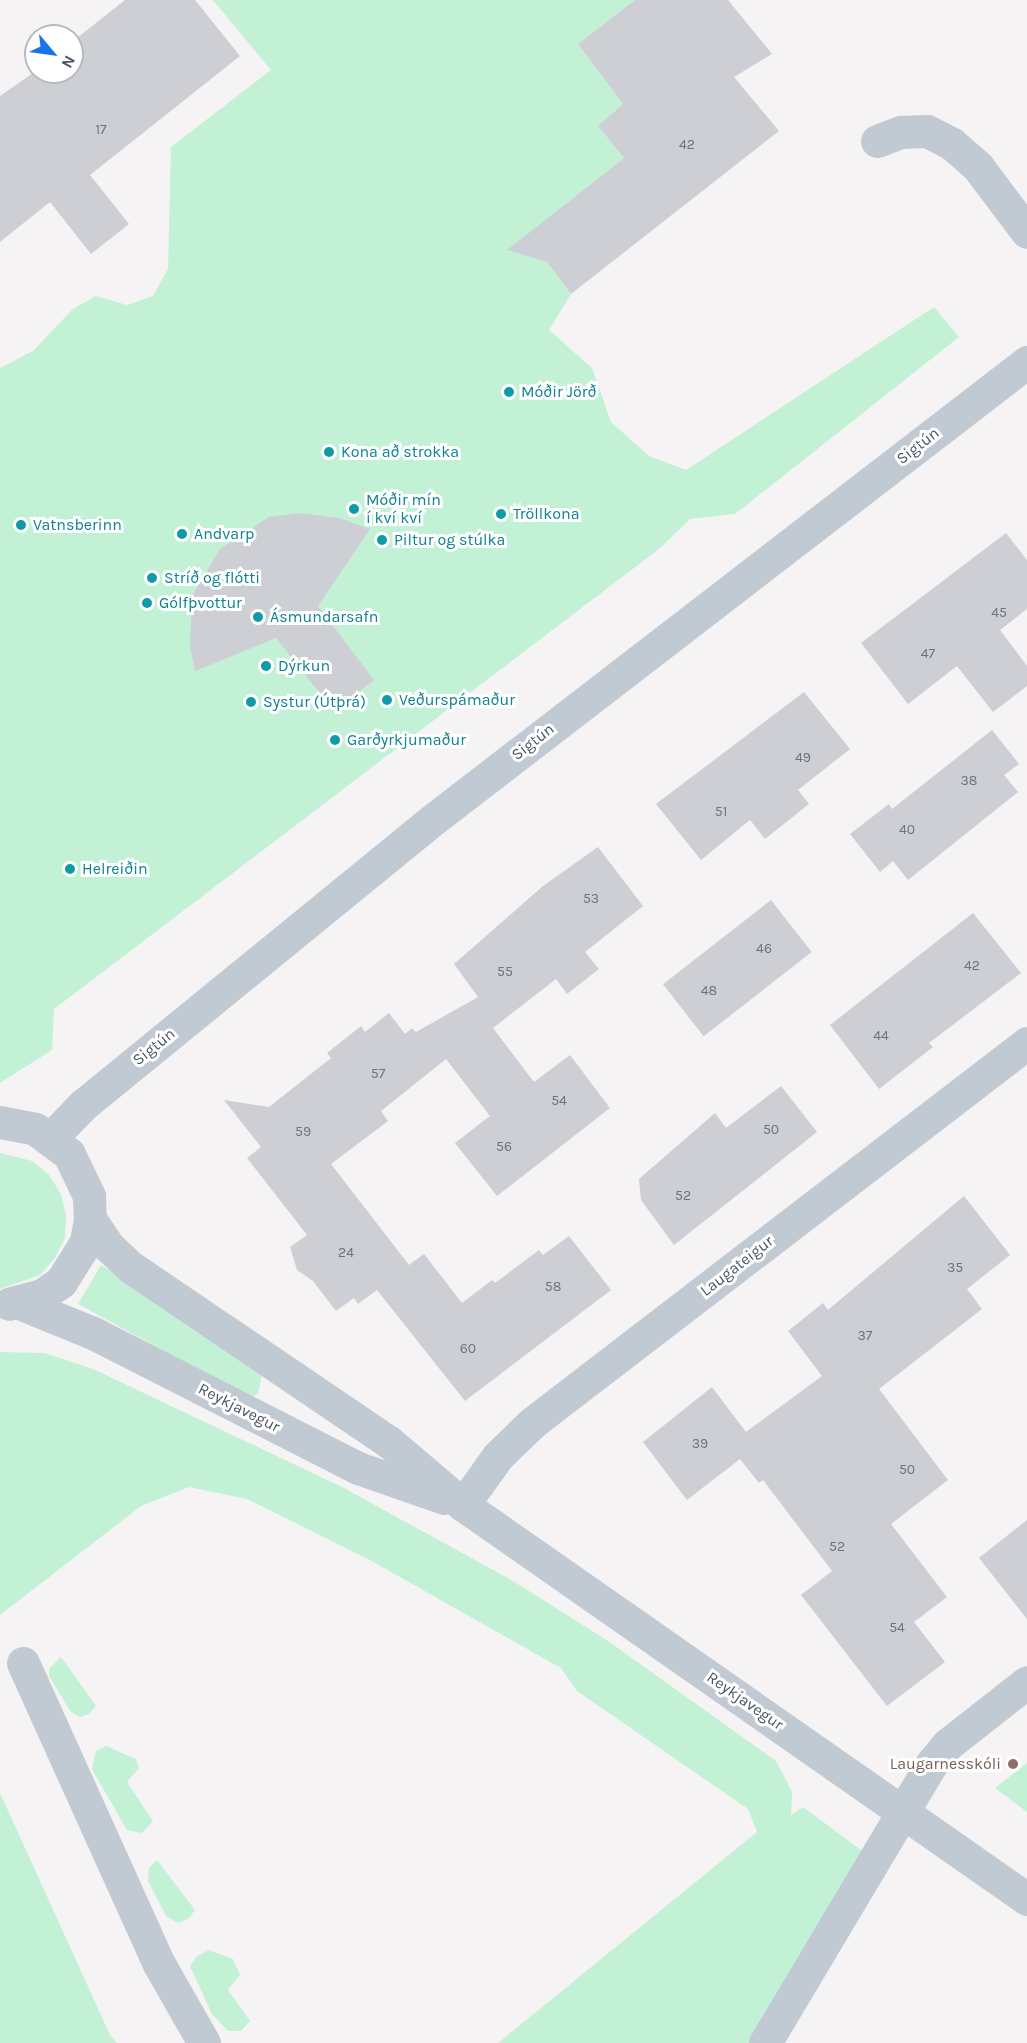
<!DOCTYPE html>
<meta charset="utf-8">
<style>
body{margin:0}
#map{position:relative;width:1027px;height:2043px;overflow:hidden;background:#f5f3f3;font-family:Karla,sans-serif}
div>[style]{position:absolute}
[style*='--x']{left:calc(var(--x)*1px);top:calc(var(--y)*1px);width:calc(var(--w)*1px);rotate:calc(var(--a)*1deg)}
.green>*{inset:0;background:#c3f1d5}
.building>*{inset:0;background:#cdcfd5;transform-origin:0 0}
.minor>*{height:33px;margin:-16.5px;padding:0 16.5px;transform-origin:16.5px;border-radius:16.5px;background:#c1cad2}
.dots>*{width:16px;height:16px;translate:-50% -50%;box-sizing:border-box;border:3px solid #fff;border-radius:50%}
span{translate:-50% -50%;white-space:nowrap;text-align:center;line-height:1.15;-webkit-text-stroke:6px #fff;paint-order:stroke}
.number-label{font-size:14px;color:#6b747e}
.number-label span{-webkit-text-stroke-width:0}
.culture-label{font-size:16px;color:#0d838f}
.left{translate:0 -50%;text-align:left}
.street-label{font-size:16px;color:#4a5661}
.education-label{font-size:16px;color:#785e54}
.right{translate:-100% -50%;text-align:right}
.north{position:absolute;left:24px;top:24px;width:60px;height:60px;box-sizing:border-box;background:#fff;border:2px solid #b7bbc0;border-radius:50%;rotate:119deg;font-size:16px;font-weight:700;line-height:24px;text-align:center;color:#4a5661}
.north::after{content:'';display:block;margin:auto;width:21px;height:27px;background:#1a73e8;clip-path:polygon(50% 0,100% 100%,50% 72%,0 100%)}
</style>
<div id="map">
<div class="green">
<div style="clip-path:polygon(213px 0,635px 0,578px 44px,623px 104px,598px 126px,624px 158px,508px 250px,547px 262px,571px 294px,549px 330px,592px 368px,611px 422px,649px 456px,686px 470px,934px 307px,959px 337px,735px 514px,690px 519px,659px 549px,54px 1009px,52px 1050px,0 1083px,0 368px,33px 351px,73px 309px,96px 296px,127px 305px,153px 296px,168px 269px,171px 147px,271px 70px)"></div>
<div style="clip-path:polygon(0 1153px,32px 1161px,49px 1175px,61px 1194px,66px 1216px,65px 1238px,55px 1258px,40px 1275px,0 1289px)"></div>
<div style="clip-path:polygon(101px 1265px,262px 1375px,258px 1393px,250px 1398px,78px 1304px)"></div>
<div style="clip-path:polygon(0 1352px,44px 1353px,93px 1369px,342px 1487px,513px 1581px,608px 1641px,776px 1761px,792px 1792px,791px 1815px,803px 1807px,865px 1853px,754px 2043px,498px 2043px,757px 1832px,748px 1809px,577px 1691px,561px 1668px,368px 1559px,247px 1499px,189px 1487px,141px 1506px,0 1615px)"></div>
<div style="clip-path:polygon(61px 1657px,96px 1706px,89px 1714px,80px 1717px,71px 1712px,49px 1676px,49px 1669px)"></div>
<div style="clip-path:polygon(106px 1746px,136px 1759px,139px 1768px,127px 1782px,153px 1821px,142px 1833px,127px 1830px,92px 1769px,96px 1751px)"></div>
<div style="clip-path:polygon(1027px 1763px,1027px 1812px,995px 1788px)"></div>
<div style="clip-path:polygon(0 1793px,110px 2035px,117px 2043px,0 2043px)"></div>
<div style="clip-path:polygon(157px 1860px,195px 1910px,189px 1918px,178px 1923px,166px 1916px,148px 1881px,149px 1868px)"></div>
<div style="clip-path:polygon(209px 1950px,233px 1959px,240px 1975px,228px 1990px,250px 2021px,241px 2031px,228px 2031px,212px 2014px,190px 1966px,197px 1956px)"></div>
</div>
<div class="building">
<div style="clip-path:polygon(125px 0,195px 0,240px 56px,90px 175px,129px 224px,91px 254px,50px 202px,0 242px,0 96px,36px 71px,72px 72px,72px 42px)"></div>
<div style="clip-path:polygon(635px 0,728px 0,772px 54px,734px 77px,779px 131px,571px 294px,547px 262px,507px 250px,624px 158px,598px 126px,623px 104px,578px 44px)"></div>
<div style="clip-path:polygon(300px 513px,339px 518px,370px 529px,318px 606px,374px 680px,334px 711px,276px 638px,195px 671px,190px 646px,192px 596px,220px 549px,269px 517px)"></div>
<div style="clip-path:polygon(1006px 533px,1027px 560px,1027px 609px,1000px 630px,1027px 666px,1027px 686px,993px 712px,957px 666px,908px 704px,861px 643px)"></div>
<div style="clip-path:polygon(804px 692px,850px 749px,798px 790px,809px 804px,765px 839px,750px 820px,701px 860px,656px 804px)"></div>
<div style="clip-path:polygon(992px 730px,1019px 764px,1004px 775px,1018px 792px,908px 880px,893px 861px,880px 872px,850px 834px,889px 804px,892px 809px)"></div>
<div style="clip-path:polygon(598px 847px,643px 906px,585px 952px,599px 969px,567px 994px,556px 979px,493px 1028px,534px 1082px,570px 1055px,610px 1108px,497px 1196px,455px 1143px,490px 1116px,446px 1059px,381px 1111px,388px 1121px,331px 1164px,409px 1265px,424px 1254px,462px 1303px,492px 1280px,495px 1283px,539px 1250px,543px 1255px,569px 1236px,611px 1290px,465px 1401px,377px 1290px,358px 1304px,354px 1298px,336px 1311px,313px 1281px,297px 1270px,290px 1247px,307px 1235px,247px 1158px,261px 1147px,224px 1100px,269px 1107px,331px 1058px,327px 1053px,361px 1026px,365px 1032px,389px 1013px,405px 1034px,412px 1028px,416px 1032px,478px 997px,454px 964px,543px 886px)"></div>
<div style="left:771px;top:900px;width:66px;height:137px;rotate:52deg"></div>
<div style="clip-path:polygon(973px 913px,1021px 973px,929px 1043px,933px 1047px,879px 1089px,830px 1025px)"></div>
<div style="clip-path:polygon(781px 1086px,817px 1132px,674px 1245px,641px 1200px,639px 1179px,715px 1113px,726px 1128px)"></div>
<div style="clip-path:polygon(964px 1196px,1010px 1255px,967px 1289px,982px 1309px,879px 1389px,948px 1480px,891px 1524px,947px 1597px,914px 1622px,945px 1662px,887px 1706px,801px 1595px,832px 1571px,763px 1480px,759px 1483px,740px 1459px,687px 1500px,643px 1442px,712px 1387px,746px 1432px,822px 1376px,788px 1331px,823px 1303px,828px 1310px)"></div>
<div style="clip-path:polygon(1027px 1520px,1027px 1619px,979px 1558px)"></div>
</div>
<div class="minor">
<div style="--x:877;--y:141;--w:26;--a:-21"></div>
<div style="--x:901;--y:132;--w:26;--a:-2"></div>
<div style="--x:927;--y:131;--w:28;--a:27"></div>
<div style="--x:952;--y:144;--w:35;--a:41"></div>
<div style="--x:978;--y:167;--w:81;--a:53"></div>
<div style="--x:0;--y:1122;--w:36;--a:11"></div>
<div style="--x:35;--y:1129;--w:42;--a:36.3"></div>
<div style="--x:69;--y:1154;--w:47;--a:64.5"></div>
<div style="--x:89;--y:1196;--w:23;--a:88"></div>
<div style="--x:90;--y:1219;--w:23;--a:100"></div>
<div style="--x:86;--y:1242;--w:47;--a:122"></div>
<div style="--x:61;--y:1282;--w:23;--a:146"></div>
<div style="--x:42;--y:1295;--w:34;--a:165"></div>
<div style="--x:51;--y:1138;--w:46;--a:-45.9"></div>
<div style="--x:83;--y:1105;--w:443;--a:-39.2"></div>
<div style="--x:426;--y:825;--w:759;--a:-37.61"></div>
<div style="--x:90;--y:1219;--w:32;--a:56"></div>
<div style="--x:108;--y:1246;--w:33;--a:43"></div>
<div style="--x:132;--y:1268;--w:310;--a:34.1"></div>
<div style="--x:389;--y:1442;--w:97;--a:40.4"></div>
<div style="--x:463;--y:1505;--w:688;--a:34.94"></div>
<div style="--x:19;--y:1303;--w:80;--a:22.1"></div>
<div style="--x:93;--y:1333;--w:297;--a:27"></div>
<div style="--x:358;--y:1468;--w:91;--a:19.2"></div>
<div style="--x:463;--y:1505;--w:60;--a:-54.5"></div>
<div style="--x:498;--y:1456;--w:47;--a:-44.1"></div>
<div style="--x:532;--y:1423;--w:624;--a:-37.51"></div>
<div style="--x:23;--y:1663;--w:330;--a:65.7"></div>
<div style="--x:159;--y:1964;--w:91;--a:60.3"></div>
<div style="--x:765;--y:2043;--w:326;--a:-59.2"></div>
<div style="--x:932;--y:1763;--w:25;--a:-50"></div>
<div style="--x:948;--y:1744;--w:100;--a:-38.1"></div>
</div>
<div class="dots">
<div style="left:509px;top:392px;background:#0f9aa8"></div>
<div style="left:329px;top:452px;background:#0f9aa8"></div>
<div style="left:354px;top:509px;background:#0f9aa8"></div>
<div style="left:501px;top:514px;background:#0f9aa8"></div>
<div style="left:21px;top:525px;background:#0f9aa8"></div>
<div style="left:182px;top:534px;background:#0f9aa8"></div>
<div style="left:382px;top:540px;background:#0f9aa8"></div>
<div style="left:152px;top:578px;background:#0f9aa8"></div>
<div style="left:147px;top:603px;background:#0f9aa8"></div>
<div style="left:258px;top:617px;background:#0f9aa8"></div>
<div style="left:266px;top:666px;background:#0f9aa8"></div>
<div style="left:387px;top:700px;background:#0f9aa8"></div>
<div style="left:251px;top:702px;background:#0f9aa8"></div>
<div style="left:335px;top:740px;background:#0f9aa8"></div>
<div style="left:70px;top:869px;background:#0f9aa8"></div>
<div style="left:1013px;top:1764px;background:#8d6e63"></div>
</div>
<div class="number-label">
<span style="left:101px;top:130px">17</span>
<span style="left:687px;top:145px">42</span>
<span style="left:999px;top:613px">45</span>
<span style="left:928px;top:654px">47</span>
<span style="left:803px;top:758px">49</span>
<span style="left:969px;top:781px">38</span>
<span style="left:721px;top:812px">51</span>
<span style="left:907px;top:830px">40</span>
<span style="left:591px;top:899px">53</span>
<span style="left:764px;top:949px">46</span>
<span style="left:972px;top:966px">42</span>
<span style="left:505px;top:972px">55</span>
<span style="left:709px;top:991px">48</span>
<span style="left:881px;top:1036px">44</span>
<span style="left:378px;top:1074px">57</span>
<span style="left:559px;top:1101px">54</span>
<span style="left:771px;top:1130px">50</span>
<span style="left:303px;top:1132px">59</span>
<span style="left:504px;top:1147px">56</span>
<span style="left:683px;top:1196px">52</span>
<span style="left:346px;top:1253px">24</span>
<span style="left:955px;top:1268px">35</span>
<span style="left:553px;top:1287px">58</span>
<span style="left:865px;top:1336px">37</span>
<span style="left:468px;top:1349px">60</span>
<span style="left:700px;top:1444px">39</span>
<span style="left:907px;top:1470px">50</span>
<span style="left:837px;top:1547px">52</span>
<span style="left:897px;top:1628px">54</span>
</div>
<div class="culture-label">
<span class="left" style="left:521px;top:392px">Móðir Jörð</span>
<span class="left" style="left:341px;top:452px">Kona að strokka</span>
<span class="left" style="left:366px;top:509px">Móðir mín<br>í kví kví</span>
<span class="left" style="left:513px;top:514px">Tröllkona</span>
<span class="left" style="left:33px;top:525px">Vatnsberinn</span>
<span class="left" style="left:194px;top:534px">Andvarp</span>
<span class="left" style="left:394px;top:540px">Piltur og stúlka</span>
<span class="left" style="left:164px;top:578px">Stríð og flótti</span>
<span class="left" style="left:159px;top:603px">Gólfþvottur</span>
<span class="left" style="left:270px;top:617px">Ásmundarsafn</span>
<span class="left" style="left:278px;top:666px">Dýrkun</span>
<span class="left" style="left:399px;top:700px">Veðurspámaður</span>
<span class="left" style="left:263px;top:702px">Systur (Útþrá)</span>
<span class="left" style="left:347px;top:740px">Garðyrkjumaður</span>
<span class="left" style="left:82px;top:869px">Helreiðin</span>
</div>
<div class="street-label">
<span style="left:918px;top:446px;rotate:-38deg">Sigtún</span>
<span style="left:533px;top:742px;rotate:-38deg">Sigtún</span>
<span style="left:154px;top:1047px;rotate:-39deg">Sigtún</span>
<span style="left:737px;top:1266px;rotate:-38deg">Laugateigur</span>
<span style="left:239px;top:1408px;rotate:27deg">Reykjavegur</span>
<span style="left:745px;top:1701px;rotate:35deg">Reykjavegur</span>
</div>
<div class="education-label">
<span class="right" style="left:1001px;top:1764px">Laugarnesskóli</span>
</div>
<div class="north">N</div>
</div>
